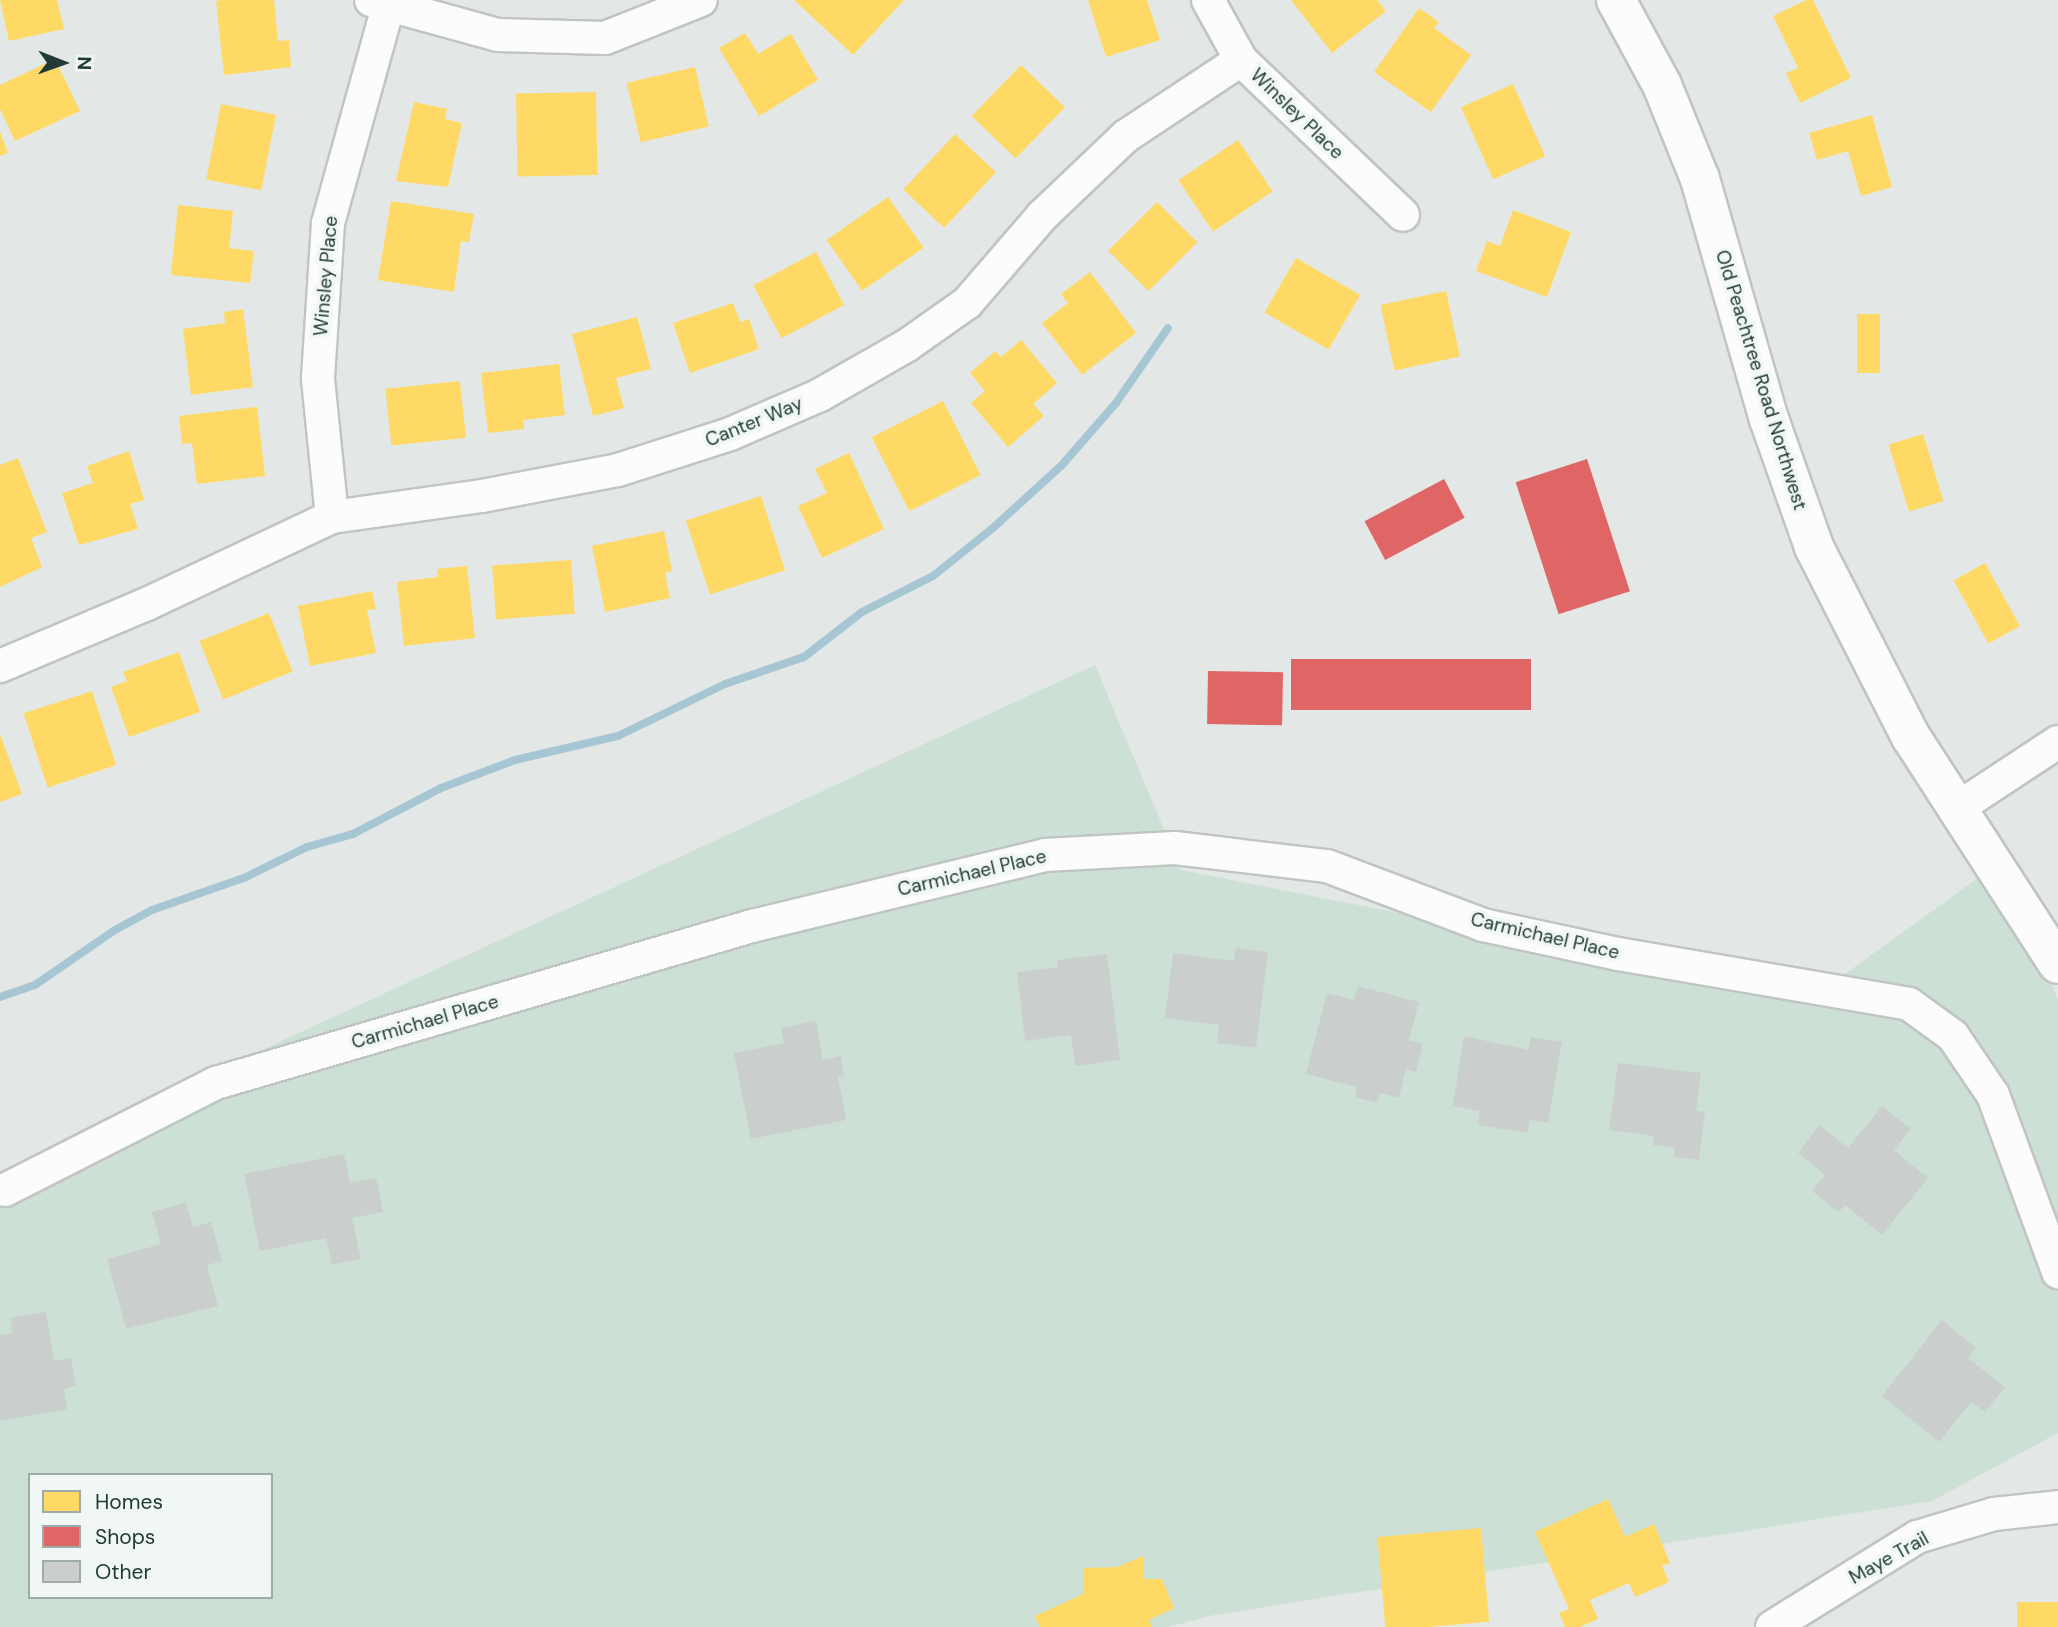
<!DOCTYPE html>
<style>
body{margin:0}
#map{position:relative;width:2058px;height:1627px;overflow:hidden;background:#e3e8e7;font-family:"DM Sans",sans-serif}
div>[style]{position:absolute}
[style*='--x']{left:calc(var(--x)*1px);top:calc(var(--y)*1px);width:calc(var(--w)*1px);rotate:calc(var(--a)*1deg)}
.green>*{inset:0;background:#cde0d6}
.homes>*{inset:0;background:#ffd966;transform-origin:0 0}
.shops>*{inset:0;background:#e06666;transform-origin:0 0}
.stream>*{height:8px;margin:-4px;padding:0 4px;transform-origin:4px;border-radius:4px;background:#a6c6d4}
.building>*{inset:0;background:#cacfce}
.roads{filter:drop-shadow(2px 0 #c0c5c4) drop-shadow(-2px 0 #c0c5c4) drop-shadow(0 2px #c0c5c4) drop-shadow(0 -2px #c0c5c4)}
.street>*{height:32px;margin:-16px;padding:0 16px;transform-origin:16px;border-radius:16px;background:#fbfcfb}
.secondary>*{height:38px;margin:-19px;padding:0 19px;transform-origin:19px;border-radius:19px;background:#fbfcfb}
span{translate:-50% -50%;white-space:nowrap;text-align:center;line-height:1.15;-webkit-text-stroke:7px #f1f7f5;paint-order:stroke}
.street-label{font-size:19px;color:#223a37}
.legend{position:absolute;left:28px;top:1473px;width:245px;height:126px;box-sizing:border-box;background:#f1f7f5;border:2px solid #9eaba9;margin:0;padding:9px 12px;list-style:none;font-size:21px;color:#223a37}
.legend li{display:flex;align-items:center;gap:14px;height:35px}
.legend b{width:35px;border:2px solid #9eaba9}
.north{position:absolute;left:28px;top:28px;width:70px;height:70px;-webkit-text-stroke:5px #f1f7f5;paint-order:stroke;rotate:91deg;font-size:19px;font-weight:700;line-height:28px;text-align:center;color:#223a37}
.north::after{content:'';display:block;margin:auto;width:24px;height:32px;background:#223a37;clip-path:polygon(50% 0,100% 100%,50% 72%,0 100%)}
</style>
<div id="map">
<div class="green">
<div style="clip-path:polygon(evenodd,1095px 665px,1181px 870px,1816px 995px,1993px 867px,2058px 999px,2058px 1433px,1932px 1501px,1209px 1616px,1169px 1627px,0 1627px,0 1171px,1095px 665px,30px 1475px,271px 1475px,271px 1597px,30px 1597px,30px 1475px)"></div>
</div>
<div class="homes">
<div style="clip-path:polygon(0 0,57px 0,64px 29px,9px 41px)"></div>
<div style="clip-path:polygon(223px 0,274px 0,278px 41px,289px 40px,291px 67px,224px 75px,216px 1px)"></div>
<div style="clip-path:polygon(794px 0,904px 0,853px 55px)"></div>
<div style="clip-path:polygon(1088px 0,1147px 0,1160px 40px,1106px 57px)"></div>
<div style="clip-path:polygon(1291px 0,1377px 0,1386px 11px,1332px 53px)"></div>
<div style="clip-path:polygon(1806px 0,1813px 0,1851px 78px,1800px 103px,1786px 73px,1798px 68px,1773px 16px)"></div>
<div style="clip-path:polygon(1419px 8px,1439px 22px,1434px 28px,1471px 55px,1431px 112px,1374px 72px)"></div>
<div style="clip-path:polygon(745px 33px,758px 54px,791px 34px,818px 80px,759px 116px,719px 48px)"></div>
<div style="clip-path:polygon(55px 59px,80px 111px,15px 141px,0 109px,0 85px)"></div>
<div style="left:1021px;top:65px;width:61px;height:71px;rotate:44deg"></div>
<div style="left:695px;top:67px;width:61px;height:70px;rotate:77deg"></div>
<div style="left:1513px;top:84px;width:79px;height:57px;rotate:66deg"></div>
<div style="left:596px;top:92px;width:83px;height:80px;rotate:89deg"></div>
<div style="clip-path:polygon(414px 102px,447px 109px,445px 119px,462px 123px,448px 187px,396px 181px)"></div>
<div style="left:221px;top:104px;width:56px;height:77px;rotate:11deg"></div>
<div style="clip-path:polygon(1872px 115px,1892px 187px,1861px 196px,1848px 151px,1817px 160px,1809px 133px)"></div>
<div style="clip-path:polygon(0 132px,8px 153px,0 156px)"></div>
<div style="left:955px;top:134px;width:56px;height:76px;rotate:43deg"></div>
<div style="left:1238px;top:140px;width:62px;height:72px;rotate:56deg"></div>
<div style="left:888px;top:197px;width:62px;height:75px;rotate:55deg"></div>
<div style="clip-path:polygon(391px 201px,474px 214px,469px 242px,461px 241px,454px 292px,378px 280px)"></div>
<div style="left:1157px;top:202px;width:57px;height:69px;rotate:45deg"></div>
<div style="clip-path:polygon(178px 205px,233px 211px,229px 248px,254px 251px,250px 283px,171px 275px)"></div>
<div style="clip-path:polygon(1513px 210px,1571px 232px,1547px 297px,1476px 271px,1487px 241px,1500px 246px)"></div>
<div style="left:816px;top:252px;width:60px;height:71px;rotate:62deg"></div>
<div style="left:1296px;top:258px;width:74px;height:63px;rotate:30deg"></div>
<div style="clip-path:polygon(1090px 272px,1136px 333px,1082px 375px,1042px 323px,1068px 303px,1061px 294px)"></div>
<div style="left:1446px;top:291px;width:67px;height:67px;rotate:78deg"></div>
<div style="clip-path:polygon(733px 303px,740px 322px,749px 319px,759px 349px,690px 373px,673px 323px)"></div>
<div style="clip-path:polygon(243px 309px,253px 387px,191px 395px,183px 329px,225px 323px,224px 312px)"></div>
<div style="left:1857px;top:314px;width:23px;height:59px"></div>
<div style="clip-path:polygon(637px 317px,651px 369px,616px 378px,624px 408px,593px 416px,572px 334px)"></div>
<div style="clip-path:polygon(1021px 340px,1057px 383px,1033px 404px,1044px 416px,1008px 447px,971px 403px,985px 391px,970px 373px,995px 351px,1001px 357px)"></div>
<div style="clip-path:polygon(559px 364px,565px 415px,523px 420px,524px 429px,488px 433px,481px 373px)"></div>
<div style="left:460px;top:381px;width:57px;height:75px;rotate:84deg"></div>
<div style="left:943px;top:401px;width:83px;height:80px;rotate:63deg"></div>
<div style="clip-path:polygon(257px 407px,265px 476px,197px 484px,192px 443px,182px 444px,179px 416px)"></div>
<div style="left:1923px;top:434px;width:70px;height:36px;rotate:73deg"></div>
<div style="clip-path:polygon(129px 451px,144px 500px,130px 504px,138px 529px,79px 545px,62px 493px,93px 483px,87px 466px)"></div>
<div style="clip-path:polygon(849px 453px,884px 529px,822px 558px,798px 506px,827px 493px,815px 469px)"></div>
<div style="clip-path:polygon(18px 458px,47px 532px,31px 538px,42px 567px,0 587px,0 465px)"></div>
<div style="left:761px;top:496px;width:78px;height:79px;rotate:72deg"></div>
<div style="clip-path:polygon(664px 531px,672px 571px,665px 573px,670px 598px,605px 612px,592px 546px)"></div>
<div style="left:571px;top:560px;width:54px;height:79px;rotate:86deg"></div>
<div style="left:1985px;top:563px;width:72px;height:36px;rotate:61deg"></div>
<div style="clip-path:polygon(467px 566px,475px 638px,404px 646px,397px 582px,438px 577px,437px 569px)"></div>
<div style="clip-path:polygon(372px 591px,376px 609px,367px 610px,376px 653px,310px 666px,298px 606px)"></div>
<div style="left:269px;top:613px;width:63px;height:75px;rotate:68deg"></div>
<div style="clip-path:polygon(179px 652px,200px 712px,129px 737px,111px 687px,127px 681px,123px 672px)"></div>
<div style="left:92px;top:691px;width:78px;height:72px;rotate:72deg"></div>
<div style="clip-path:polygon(0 734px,22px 794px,0 802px)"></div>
<div style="clip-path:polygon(1608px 1499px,1625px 1537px,1654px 1524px,1670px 1563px,1662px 1566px,1669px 1582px,1635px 1597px,1629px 1583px,1590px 1600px,1598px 1619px,1580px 1627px,1565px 1627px,1559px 1613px,1569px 1609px,1535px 1532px)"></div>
<div style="left:1481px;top:1528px;width:94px;height:104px;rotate:85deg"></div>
<div style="clip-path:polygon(1143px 1556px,1143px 1579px,1162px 1579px,1174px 1608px,1149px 1620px,1152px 1627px,1040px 1627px,1035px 1616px,1083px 1594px,1083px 1568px,1117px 1567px)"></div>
<div style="left:2058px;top:1602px;width:25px;height:41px;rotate:90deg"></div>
</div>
<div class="shops">
<div style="left:1587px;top:459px;width:139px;height:75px;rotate:72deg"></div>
<div style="left:1444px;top:479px;width:44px;height:90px;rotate:62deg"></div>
<div style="left:1291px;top:659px;width:240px;height:51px"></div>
<div style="left:1208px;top:671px;width:75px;height:53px;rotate:1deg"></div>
</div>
<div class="stream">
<div style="--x:0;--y:997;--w:37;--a:-19"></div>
<div style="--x:35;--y:985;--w:97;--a:-34.5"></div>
<div style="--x:115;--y:930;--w:42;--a:-28.4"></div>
<div style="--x:152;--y:910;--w:100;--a:-19.3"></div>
<div style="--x:246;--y:877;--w:68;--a:-26.2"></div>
<div style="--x:307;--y:847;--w:48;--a:-15.8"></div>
<div style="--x:353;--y:834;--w:99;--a:-27.6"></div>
<div style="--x:441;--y:788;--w:79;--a:-20.7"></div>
<div style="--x:515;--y:760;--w:106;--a:-13.1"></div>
<div style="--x:618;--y:736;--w:119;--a:-25.9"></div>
<div style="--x:725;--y:684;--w:83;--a:-18.9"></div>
<div style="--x:804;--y:657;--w:73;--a:-37.8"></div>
<div style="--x:862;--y:612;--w:80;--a:-26.9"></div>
<div style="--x:933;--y:576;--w:77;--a:-38.7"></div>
<div style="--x:993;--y:528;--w:93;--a:-42.4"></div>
<div style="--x:1062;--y:465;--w:82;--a:-48.9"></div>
<div style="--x:1116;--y:403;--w:91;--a:-55.3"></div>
</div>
<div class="building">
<div style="clip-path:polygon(1236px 948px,1268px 952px,1256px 1048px,1217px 1043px,1219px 1025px,1165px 1018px,1173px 953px,1234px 961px)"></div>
<div style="clip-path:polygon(1107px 954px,1120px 1060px,1075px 1066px,1071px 1035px,1025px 1041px,1017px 972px,1058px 967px,1057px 960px)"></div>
<div style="clip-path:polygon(1358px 986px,1419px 1002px,1409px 1040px,1423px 1043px,1416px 1072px,1406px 1069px,1399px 1098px,1380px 1093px,1377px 1103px,1355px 1097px,1357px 1087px,1306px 1074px,1327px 993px,1354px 1000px)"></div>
<div style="clip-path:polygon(816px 1021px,823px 1060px,841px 1056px,844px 1076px,838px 1077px,846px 1120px,751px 1139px,734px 1053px,784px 1043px,781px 1028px)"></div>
<div style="clip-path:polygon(1464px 1036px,1528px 1050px,1531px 1037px,1562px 1042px,1548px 1123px,1530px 1120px,1527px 1133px,1478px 1125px,1480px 1111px,1453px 1106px)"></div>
<div style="clip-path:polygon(1618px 1063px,1701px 1073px,1696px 1111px,1705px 1112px,1699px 1160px,1674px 1157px,1675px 1148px,1653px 1145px,1654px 1136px,1609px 1130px)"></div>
<div style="clip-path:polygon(1882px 1106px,1911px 1129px,1894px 1150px,1928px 1178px,1882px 1235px,1845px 1205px,1839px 1212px,1812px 1191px,1825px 1175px,1798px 1153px,1819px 1125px,1848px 1148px)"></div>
<div style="clip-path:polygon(344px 1154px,350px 1183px,376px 1178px,383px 1212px,352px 1218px,361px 1259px,332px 1265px,326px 1238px,260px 1251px,244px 1174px)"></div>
<div style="clip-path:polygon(186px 1202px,193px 1227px,211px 1222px,222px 1261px,207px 1265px,218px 1306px,126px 1329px,107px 1259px,161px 1244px,152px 1212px)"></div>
<div style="clip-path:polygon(46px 1312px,54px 1361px,71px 1358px,76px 1386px,64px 1389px,67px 1409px,0 1421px,0 1335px,13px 1333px,10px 1318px)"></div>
<div style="clip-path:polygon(1942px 1320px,1976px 1348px,1968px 1358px,2005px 1387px,1985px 1412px,1971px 1402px,1939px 1442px,1882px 1396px)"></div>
</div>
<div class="roads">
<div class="street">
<div style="--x:371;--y:0;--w:132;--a:15.4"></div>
<div style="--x:498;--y:35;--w:107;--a:1.6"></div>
<div style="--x:605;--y:38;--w:103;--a:-21.6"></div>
<div style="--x:1208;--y:0;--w:68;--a:61.2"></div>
<div style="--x:1241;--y:60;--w:224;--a:43.7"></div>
<div style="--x:332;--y:517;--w:140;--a:-95.8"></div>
<div style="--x:318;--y:378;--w:155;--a:-86.3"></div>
<div style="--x:328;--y:223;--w:231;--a:-74.5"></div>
<div style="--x:0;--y:666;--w:160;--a:-22.9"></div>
<div style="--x:147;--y:604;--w:204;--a:-25.2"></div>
<div style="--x:332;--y:517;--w:151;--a:-8"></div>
<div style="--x:482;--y:496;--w:138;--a:-10.8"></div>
<div style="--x:618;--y:470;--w:118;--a:-17.8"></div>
<div style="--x:730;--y:434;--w:98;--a:-23.4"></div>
<div style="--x:820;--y:395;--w:99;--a:-29.7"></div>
<div style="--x:906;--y:346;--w:75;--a:-35.2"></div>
<div style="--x:967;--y:303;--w:115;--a:-49.2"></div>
<div style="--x:1042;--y:216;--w:116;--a:-43.6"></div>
<div style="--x:1126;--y:136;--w:138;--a:-33.5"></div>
<div style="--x:1956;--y:809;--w:122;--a:-33.3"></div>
<div style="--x:5;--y:1190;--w:237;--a:-26.9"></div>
<div style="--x:216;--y:1083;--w:559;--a:-16.33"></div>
<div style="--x:752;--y:926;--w:301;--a:-13.6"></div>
<div style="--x:1045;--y:855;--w:130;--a:-3.1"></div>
<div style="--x:1175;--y:848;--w:153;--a:6.8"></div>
<div style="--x:1327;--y:866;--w:167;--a:20.7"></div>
<div style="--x:1483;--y:925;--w:138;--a:12.1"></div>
<div style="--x:1618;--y:954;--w:295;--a:9.7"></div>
<div style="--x:1909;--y:1004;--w:54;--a:36"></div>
<div style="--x:1953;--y:1036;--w:71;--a:55.9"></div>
<div style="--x:1993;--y:1095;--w:189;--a:69.8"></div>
<div style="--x:1772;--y:1627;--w:171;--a:-31.8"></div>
<div style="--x:1917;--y:1537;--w:80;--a:-16.6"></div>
<div style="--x:1994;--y:1514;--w:64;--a:-6.2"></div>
</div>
<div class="secondary">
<div style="--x:1616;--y:0;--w:97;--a:61.6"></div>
<div style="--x:1662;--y:85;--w:101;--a:68"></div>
<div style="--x:1700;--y:179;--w:250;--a:74"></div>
<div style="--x:1769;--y:419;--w:136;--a:70.6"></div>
<div style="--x:1814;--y:547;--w:213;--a:63"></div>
<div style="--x:1911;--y:737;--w:270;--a:57.1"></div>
</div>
</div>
<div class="street-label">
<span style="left:1297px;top:114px;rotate:44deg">Winsley Place</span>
<span style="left:326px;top:276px;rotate:-85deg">Winsley Place</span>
<span style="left:1761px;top:380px;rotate:73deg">Old Peachtree Road Northwest</span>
<span style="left:754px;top:422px;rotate:-22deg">Canter Way</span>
<span style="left:972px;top:873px;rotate:-13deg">Carmichael Place</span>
<span style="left:1545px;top:936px;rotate:13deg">Carmichael Place</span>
<span style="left:425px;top:1022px;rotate:-16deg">Carmichael Place</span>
<span style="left:1889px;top:1558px;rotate:-29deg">Maye Trail</span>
</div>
<ul class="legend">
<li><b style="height:19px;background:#ffd966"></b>Homes</li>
<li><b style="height:19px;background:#e06666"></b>Shops</li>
<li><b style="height:19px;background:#cacfce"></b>Other</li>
</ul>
<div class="north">N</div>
</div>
